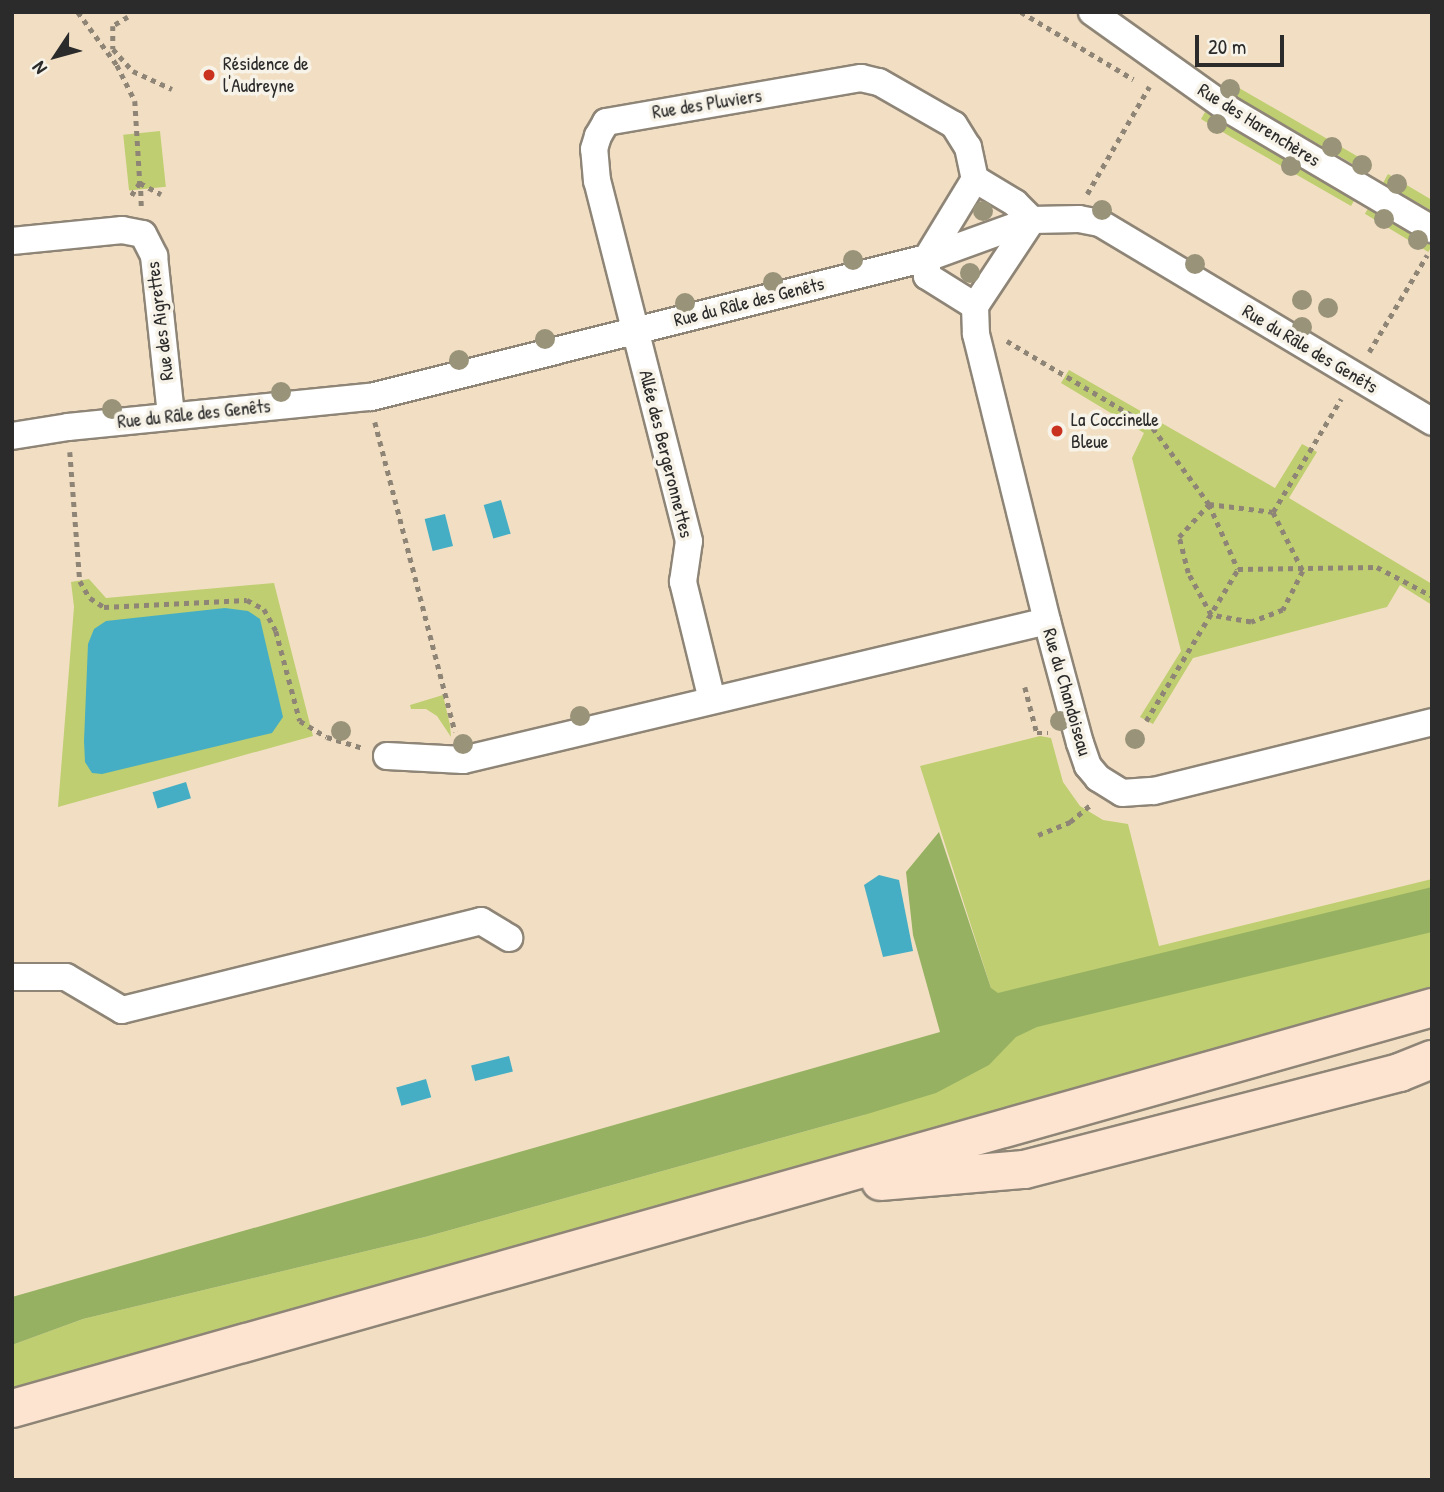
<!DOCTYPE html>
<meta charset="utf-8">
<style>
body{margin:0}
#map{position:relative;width:1444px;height:1492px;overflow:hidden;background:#f2dfc3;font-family:"Patrick Hand",sans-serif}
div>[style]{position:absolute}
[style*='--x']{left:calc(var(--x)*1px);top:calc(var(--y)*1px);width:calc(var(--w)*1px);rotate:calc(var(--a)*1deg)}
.green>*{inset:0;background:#bfce71;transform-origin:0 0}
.forest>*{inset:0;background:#97b163}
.water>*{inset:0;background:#45aec4;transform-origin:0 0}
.path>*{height:4.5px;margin-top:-2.25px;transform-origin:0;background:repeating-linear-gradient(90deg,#8e8577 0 5px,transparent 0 10px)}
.roads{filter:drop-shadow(2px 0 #8e8577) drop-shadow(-2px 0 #8e8577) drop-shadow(0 2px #8e8577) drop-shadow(0 -2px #8e8577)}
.minor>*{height:26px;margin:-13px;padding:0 13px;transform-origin:13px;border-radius:13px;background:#fff}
.secondary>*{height:37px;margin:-18.5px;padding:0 18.5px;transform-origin:18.5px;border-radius:18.5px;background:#fde4d1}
.trees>*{width:20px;height:20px;margin:-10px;border-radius:50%;background:#999379}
.dots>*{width:19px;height:19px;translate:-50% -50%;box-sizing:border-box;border:4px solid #f7f3e8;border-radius:50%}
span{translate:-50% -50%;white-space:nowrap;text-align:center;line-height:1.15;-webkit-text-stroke:7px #f7f3e8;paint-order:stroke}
.poi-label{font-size:19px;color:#2b2b2b}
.left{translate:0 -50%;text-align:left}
.street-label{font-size:19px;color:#2b2b2b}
.frame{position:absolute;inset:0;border:14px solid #2b2b2b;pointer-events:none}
.north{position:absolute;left:21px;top:21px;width:70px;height:70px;-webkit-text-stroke:5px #f7f3e8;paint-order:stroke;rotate:234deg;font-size:19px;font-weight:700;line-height:28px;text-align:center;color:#2b2b2b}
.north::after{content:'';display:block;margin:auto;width:24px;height:32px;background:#2b2b2b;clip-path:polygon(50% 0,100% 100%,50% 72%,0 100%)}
.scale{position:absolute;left:1195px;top:35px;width:89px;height:32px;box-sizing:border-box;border:4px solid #2b2b2b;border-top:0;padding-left:9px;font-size:21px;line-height:24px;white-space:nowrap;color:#2b2b2b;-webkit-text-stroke:5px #f7f3e8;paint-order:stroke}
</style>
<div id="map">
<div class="green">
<div style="left:1227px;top:81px;width:167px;height:9px;rotate:30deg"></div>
<div style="clip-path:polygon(1205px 112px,1264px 147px,1355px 199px,1351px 206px,1231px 137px,1201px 119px)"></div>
<div style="left:160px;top:131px;width:56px;height:37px;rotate:84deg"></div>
<div style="clip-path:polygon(1388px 174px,1432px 200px,1432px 211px,1383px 183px)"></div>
<div style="left:1369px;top:207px;width:74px;height:8px;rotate:31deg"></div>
<div style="clip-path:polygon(1069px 370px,1275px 488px,1302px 444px,1317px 452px,1289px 498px,1432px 584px,1432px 605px,1400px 585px,1387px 607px,1193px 658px,1153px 724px,1140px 717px,1181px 651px,1132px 458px,1144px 433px,1061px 383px)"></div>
<div style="clip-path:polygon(89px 579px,106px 598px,274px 583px,313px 736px,58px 807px,74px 607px,71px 582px)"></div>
<div style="clip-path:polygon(443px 695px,450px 725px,451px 737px,437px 716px,426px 709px,411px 709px,410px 705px)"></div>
<div style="clip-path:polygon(1040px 736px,1051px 738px,1063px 782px,1080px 806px,1103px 820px,1128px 824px,1159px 946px,1432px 879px,1432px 997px,805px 1165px,12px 1389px,12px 1345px,83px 1319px,425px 1237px,864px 1115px,991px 988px,920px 766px)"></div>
</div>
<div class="forest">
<div style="clip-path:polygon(939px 832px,991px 988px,998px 993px,1432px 887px,1432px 932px,1037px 1027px,1016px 1037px,989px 1065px,936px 1093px,864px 1115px,425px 1237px,83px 1319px,12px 1345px,12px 1297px,940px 1032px,913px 935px,906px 872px)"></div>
</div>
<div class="water">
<div style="left:501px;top:500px;width:35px;height:18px;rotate:74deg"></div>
<div style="left:445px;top:514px;width:33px;height:21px;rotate:76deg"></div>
<div style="clip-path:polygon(225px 608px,248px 611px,260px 619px,283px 717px,272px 733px,102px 774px,92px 773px,85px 762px,84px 741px,88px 644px,94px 629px,106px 621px)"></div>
<div style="left:186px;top:782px;width:17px;height:35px;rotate:73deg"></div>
<div style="clip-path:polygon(879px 875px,899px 880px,913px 951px,883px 957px,864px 885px)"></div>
<div style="left:509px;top:1056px;width:16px;height:39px;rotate:76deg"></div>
<div style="left:426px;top:1079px;width:19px;height:31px;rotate:74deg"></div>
</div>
<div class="path">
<div style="--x:78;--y:12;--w:66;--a:53.7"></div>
<div style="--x:117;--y:65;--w:40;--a:63.4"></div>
<div style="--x:135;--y:101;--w:82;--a:86.5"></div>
<div style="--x:140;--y:183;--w:17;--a:123"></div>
<div style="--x:1021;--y:12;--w:131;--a:30.9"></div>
<div style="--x:128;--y:17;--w:17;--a:149"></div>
<div style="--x:113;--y:26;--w:23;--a:90"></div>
<div style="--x:113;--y:49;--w:30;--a:48"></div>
<div style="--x:133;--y:71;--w:43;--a:24.8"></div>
<div style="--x:1087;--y:194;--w:124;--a:-59.9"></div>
<div style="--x:141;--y:206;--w:23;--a:-92"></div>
<div style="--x:140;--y:183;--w:24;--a:28"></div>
<div style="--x:1007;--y:341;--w:170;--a:30.8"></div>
<div style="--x:1153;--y:428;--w:94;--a:53.6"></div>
<div style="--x:1209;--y:504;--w:71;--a:66"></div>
<div style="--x:1369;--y:352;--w:113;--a:-59.1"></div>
<div style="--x:375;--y:422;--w:320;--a:75.5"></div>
<div style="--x:70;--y:452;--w:129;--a:85.6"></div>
<div style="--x:80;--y:581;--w:20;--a:60"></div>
<div style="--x:90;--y:598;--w:17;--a:33"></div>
<div style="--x:104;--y:607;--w:143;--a:-2.8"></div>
<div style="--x:247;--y:600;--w:19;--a:28"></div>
<div style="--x:264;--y:609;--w:25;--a:61"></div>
<div style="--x:276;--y:631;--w:93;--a:75.1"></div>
<div style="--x:300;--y:721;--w:31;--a:31"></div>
<div style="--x:327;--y:737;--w:39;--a:17"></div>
<div style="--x:1209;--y:504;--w:64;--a:7.1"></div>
<div style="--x:1273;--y:512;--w:66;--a:63"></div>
<div style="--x:1303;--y:571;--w:44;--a:117.1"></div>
<div style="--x:1283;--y:610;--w:34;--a:159"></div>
<div style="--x:1251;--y:622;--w:41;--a:-170.1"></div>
<div style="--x:1211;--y:615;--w:48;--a:-118.7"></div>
<div style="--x:1188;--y:573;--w:37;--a:-104"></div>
<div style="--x:1179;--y:537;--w:45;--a:-47.7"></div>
<div style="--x:1273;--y:512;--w:132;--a:-59"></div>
<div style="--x:1238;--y:569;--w:139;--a:-0.8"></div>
<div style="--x:1377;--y:567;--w:62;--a:27.8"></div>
<div style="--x:1025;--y:687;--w:48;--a:75.4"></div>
<div style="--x:1037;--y:733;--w:11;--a:0"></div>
<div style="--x:1146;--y:721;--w:178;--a:-58.8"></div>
<div style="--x:1038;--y:835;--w:35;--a:-22"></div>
<div style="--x:1070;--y:822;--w:26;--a:-40"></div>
</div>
<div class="roads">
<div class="minor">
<div style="--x:1092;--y:12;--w:167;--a:35.5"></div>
<div style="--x:1228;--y:109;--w:237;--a:30.5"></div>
<div style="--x:975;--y:179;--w:47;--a:31"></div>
<div style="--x:1015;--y:203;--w:24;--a:45"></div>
<div style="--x:1032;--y:220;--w:103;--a:123.5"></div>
<div style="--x:975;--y:179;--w:92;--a:121.3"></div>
<div style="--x:927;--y:258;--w:18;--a:90"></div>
<div style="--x:927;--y:276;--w:57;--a:32"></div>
<div style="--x:12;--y:241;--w:111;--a:-5.7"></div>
<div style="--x:122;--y:230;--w:21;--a:11"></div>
<div style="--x:143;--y:234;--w:25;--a:63"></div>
<div style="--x:154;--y:256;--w:161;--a:83.9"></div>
<div style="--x:975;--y:306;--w:28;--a:88"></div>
<div style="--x:976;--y:334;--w:296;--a:76.1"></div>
<div style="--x:1047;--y:621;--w:126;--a:74.9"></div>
<div style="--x:1080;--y:743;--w:24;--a:71"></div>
<div style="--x:1088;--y:766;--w:16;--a:50"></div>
<div style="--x:1098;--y:778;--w:28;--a:32"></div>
<div style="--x:1122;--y:793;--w:32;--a:-4"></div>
<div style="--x:1154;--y:791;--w:286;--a:-13.9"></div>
<div style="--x:12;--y:436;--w:57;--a:-9.1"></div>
<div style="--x:68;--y:427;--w:304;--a:-5.7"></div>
<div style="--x:371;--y:397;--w:573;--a:-14.04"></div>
<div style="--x:927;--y:258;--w:112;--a:-19.9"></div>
<div style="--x:1032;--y:220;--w:47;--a:-1.2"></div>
<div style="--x:1079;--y:219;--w:21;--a:11"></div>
<div style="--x:1100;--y:223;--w:387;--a:30.9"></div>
<div style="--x:712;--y:700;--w:122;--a:-103.8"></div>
<div style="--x:683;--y:582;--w:41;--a:-81.7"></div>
<div style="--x:689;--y:541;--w:372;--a:-104.3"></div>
<div style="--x:597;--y:181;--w:32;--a:-95"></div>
<div style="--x:594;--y:149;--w:14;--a:-73"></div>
<div style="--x:598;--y:136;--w:16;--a:-60"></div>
<div style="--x:606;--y:122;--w:259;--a:-9.8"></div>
<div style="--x:861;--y:78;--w:18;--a:13"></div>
<div style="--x:879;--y:82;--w:86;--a:29.8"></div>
<div style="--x:954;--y:125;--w:26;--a:58"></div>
<div style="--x:968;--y:147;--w:33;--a:78"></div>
<div style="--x:387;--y:756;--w:76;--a:3"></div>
<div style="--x:463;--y:760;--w:600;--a:-13.39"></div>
<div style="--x:12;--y:977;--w:54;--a:0"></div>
<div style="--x:66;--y:977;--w:65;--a:30.5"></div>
<div style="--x:122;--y:1010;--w:370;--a:-13.9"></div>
<div style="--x:481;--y:921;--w:33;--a:31"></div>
</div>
<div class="secondary">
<div style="--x:880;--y:1181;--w:144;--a:-4.8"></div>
<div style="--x:1024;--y:1169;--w:387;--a:-14.5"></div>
<div style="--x:1399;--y:1072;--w:35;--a:-22"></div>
<div style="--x:12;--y:1408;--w:1476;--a:-15.77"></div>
</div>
</div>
<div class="trees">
<div style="left:1230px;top:89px"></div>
<div style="left:1217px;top:124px"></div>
<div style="left:1332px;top:147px"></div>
<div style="left:1362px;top:165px"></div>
<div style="left:1291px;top:166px"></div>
<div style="left:1397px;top:184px"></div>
<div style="left:1102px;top:210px"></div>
<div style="left:983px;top:211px"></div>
<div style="left:1384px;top:219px"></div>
<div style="left:1418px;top:240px"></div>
<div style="left:853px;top:260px"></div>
<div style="left:1195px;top:264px"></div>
<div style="left:970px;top:273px"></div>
<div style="left:773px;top:282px"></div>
<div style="left:1302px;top:300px"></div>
<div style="left:685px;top:303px"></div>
<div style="left:1328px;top:308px"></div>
<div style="left:1302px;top:327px"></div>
<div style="left:545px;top:339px"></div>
<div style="left:459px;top:360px"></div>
<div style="left:281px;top:392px"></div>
<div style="left:112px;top:409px"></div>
<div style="left:580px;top:716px"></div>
<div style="left:1060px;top:721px"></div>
<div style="left:341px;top:731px"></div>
<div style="left:1135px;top:739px"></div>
<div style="left:463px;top:744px"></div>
</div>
<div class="dots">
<div style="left:209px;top:75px;background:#c8321e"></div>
<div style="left:1057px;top:431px;background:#c8321e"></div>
</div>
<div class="poi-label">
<span class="left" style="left:223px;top:75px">Résidence de<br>l'Audreyne</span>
<span class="left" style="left:1071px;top:431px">La Coccinelle<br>Bleue</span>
</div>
<div class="street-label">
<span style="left:707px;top:104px;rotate:-9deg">Rue des Pluviers</span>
<span style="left:1259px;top:125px;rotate:32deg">Rue des Harenchères</span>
<span style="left:749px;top:302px;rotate:-14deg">Rue du Râle des Genêts</span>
<span style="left:160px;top:321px;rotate:-97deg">Rue des Aigrettes</span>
<span style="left:1310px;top:349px;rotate:31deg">Rue du Râle des Genêts</span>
<span style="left:194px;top:414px;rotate:-6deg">Rue du Râle des Genêts</span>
<span style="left:666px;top:454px;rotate:76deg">Allée des Bergeronnettes</span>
<span style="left:1067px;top:692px;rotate:74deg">Rue du Chandoiseau</span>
</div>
<div class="frame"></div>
<div class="north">N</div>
<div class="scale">20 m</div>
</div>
